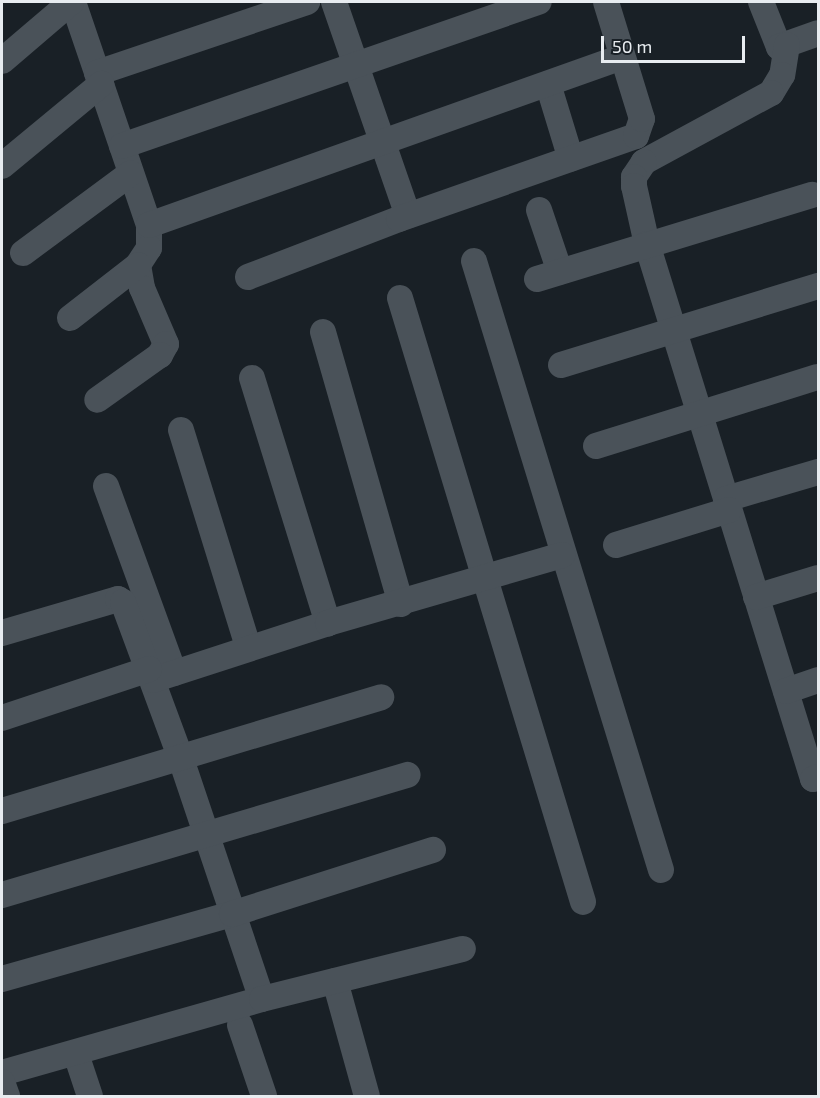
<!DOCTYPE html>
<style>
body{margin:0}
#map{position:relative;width:820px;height:1098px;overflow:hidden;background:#192026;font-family:"Exo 2",sans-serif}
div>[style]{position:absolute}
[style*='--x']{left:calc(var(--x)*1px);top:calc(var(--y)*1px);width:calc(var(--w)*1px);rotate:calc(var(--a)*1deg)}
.minor>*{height:26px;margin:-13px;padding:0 13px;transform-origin:13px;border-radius:13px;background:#4a5259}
span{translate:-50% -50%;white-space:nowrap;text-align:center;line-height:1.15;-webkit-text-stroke:6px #192026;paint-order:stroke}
.frame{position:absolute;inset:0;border:3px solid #e8ecf0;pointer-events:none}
.scale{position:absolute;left:601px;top:36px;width:144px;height:27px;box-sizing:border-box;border:3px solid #e8ecf0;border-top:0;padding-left:8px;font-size:18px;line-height:21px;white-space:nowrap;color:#e8ecf0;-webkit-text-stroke:4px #192026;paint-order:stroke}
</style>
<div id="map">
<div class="minor">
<div style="--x:73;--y:2;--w:236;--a:71.2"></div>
<div style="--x:149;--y:225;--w:23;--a:90"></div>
<div style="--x:149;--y:248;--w:20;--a:123"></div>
<div style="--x:138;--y:265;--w:23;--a:80"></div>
<div style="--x:142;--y:288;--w:61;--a:66.8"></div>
<div style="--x:166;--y:344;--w:13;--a:119"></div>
<div style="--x:160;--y:355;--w:77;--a:144.5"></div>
<div style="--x:334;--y:2;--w:226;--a:70.9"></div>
<div style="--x:761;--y:2;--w:48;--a:68.2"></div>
<div style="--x:779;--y:47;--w:41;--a:-19.7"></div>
<div style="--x:787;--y:45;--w:30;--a:99"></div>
<div style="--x:782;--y:75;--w:21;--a:121"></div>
<div style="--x:771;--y:93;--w:145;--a:151.5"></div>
<div style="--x:644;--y:162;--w:18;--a:124"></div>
<div style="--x:634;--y:177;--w:9;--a:90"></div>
<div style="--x:634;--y:186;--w:59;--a:77.4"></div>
<div style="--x:647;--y:244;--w:560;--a:72.76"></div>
<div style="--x:813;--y:779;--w:5;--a:-22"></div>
<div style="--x:2;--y:61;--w:91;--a:-40.5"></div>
<div style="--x:97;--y:73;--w:222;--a:-18.7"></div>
<div style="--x:548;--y:84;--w:78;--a:73"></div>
<div style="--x:122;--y:146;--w:441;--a:-19.1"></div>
<div style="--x:2;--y:166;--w:129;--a:-39.6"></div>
<div style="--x:539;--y:210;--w:65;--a:71.3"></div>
<div style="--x:149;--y:225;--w:502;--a:-19.55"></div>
<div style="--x:23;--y:253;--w:134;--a:-36.5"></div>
<div style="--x:474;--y:261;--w:637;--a:72.93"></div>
<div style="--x:248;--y:277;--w:162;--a:-21"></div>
<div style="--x:399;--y:219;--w:251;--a:-19.3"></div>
<div style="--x:636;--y:136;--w:18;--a:-71"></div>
<div style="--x:642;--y:119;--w:122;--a:-107.1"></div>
<div style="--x:537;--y:279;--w:288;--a:-17"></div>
<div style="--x:400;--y:298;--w:631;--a:73.14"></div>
<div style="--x:70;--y:318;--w:86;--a:-37.9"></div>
<div style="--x:323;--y:332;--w:283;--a:74"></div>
<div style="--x:561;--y:365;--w:269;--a:-17.1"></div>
<div style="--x:252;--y:378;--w:257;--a:72.8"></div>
<div style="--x:181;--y:430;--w:227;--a:72.8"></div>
<div style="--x:596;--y:446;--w:232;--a:-17.3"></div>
<div style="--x:106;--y:486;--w:199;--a:70"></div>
<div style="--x:726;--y:499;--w:96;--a:-16.4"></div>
<div style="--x:616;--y:545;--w:118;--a:-17.2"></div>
<div style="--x:756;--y:597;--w:65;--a:-17"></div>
<div style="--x:2;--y:633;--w:121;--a:-16.3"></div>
<div style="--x:118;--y:599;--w:6;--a:31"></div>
<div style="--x:123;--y:602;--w:167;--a:69.7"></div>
<div style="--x:181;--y:759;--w:253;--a:71.4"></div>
<div style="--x:153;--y:680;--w:184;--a:-18"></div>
<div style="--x:328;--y:623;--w:244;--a:-16.2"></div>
<div style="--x:786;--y:691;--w:34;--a:-19"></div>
<div style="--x:2;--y:718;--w:155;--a:-18.4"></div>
<div style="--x:2;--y:811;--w:396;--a:-16.7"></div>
<div style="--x:2;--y:895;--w:423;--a:-16.5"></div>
<div style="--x:2;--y:979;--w:239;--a:-15.8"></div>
<div style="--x:232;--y:914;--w:211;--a:-17.7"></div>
<div style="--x:335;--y:981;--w:119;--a:74.5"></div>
<div style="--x:240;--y:1025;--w:75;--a:71.3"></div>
<div style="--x:76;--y:1054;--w:44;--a:71.6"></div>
<div style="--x:2;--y:1073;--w:270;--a:-15.9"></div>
<div style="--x:262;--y:999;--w:207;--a:-14"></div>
<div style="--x:2;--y:1082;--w:15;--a:70"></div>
</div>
<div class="frame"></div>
<div class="scale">50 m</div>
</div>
